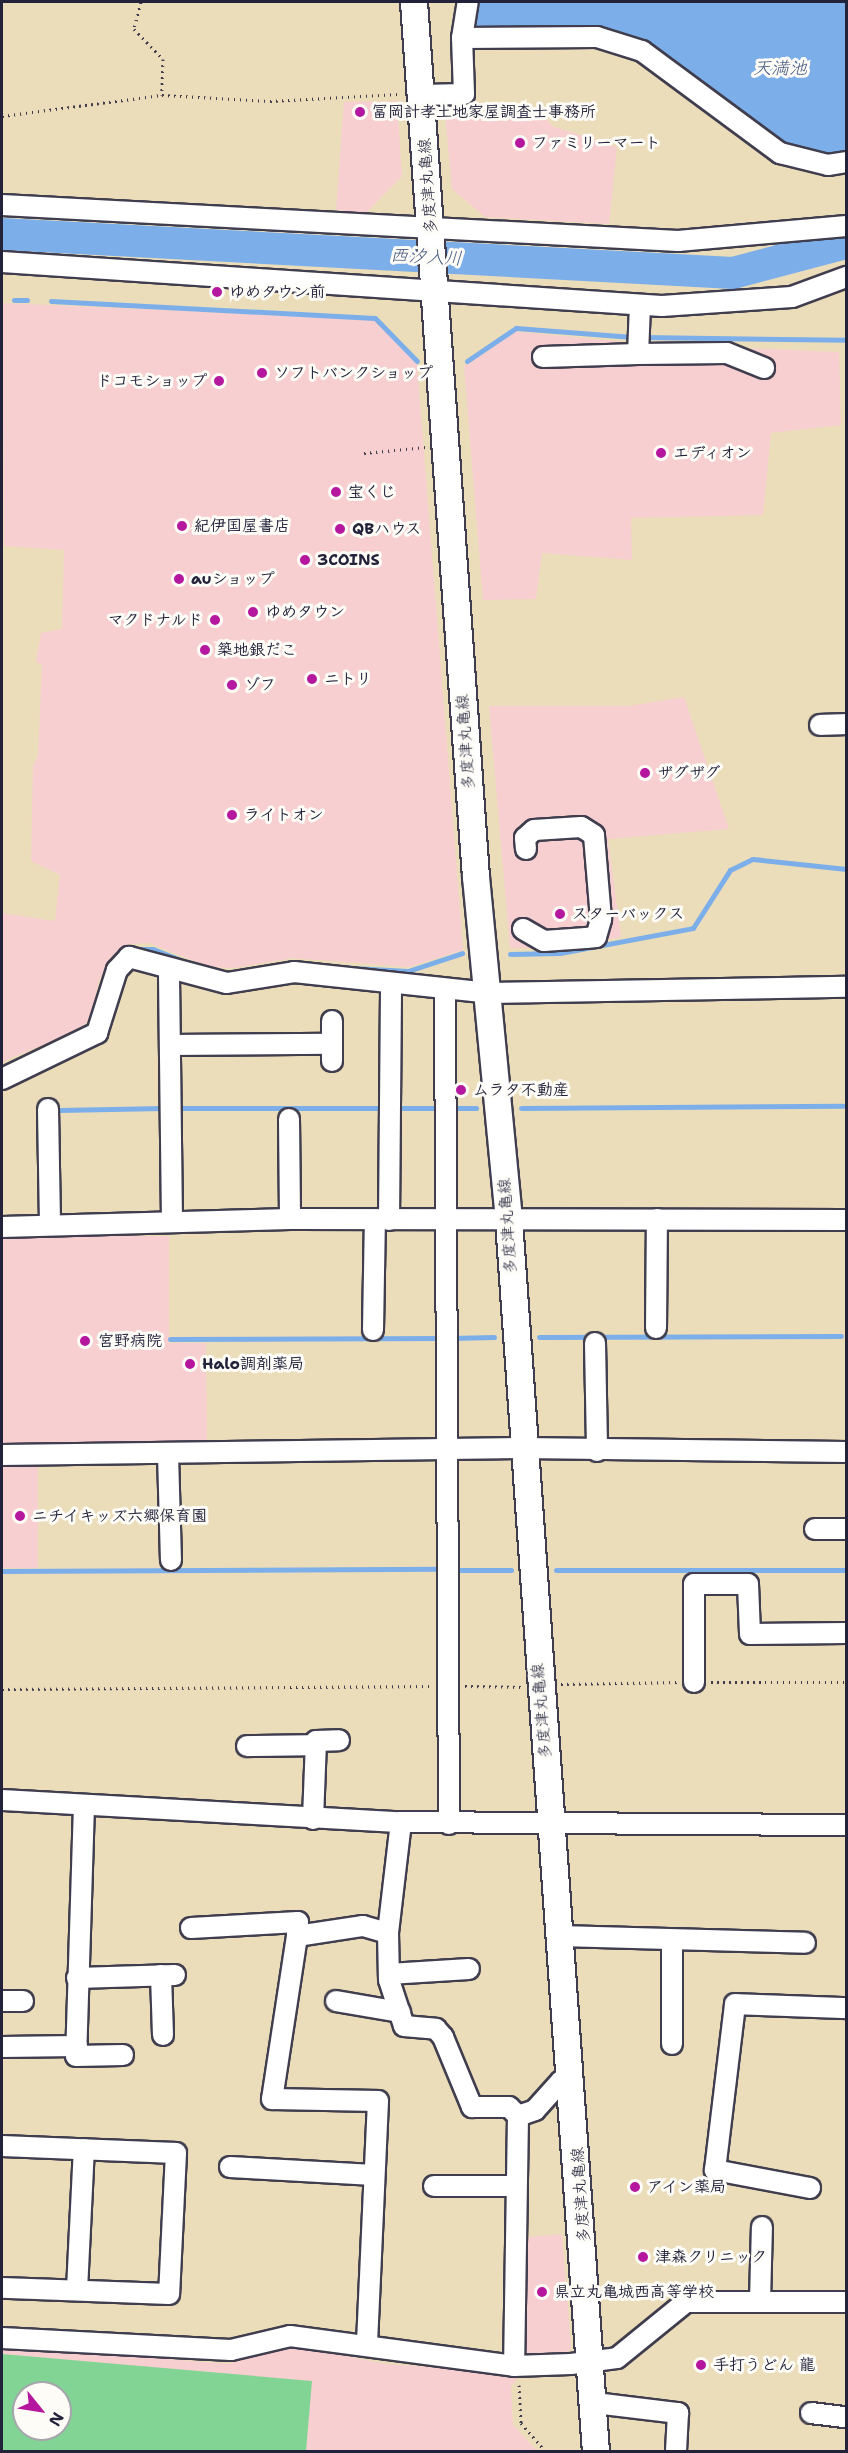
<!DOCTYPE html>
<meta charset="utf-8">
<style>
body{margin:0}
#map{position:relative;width:848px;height:2453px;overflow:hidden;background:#ecddba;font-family:"Shantell Sans","Klee One",sans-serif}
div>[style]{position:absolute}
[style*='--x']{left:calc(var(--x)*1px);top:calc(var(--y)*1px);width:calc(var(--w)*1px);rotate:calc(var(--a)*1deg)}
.built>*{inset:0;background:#f7cfd0;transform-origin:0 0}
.green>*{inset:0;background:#82d494}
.water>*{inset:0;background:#7cafe9}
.stream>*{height:5px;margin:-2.5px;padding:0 2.5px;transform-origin:2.5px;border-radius:2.5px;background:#7cafe9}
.river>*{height:32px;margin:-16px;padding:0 16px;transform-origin:16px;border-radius:16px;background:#7cafe9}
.path>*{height:3px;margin-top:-1.5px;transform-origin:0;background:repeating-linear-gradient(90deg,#403e4e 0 1.5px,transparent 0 6px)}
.roads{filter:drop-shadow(2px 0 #403e4e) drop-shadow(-2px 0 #403e4e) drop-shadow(0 2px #403e4e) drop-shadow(0 -2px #403e4e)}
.minor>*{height:20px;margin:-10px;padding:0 10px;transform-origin:10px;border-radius:10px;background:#fff}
.major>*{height:26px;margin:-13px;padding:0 13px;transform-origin:13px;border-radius:13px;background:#fff}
.dots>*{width:16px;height:16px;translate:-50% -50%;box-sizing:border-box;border:3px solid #fdfcf7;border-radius:50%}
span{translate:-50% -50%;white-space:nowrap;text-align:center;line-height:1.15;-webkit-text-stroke:6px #fdfcf7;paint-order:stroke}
.poi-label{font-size:16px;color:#22223b;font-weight:700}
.left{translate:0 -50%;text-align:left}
.right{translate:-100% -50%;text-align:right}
.street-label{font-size:16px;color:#22223b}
.water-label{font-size:18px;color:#465a81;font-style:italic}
.frame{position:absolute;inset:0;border:3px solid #22223b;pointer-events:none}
.north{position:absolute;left:12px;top:2381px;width:60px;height:60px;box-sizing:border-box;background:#fdfcf7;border:2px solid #a5a5ac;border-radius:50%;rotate:120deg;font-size:16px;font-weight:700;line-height:24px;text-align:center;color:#22223b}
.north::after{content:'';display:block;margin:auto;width:21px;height:27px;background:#b5179e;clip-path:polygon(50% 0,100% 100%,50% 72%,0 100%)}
</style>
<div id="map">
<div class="built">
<div style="clip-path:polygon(397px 101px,402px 176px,366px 213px,336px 210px,344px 102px)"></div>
<div style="clip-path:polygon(444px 104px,461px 113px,541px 111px,552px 126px,617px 147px,609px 224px,485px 217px,452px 189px)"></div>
<div style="clip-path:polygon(2px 303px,375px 319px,417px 364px,463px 950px,409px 967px,292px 958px,235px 968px,209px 967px,149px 943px,129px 944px,119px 950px,99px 980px,91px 1019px,76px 1031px,2px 1062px,2px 913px,55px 921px,60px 875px,31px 861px,33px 765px,38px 756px,42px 665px,36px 662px,41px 633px,62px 629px,64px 550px,4px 546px)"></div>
<div style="clip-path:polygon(510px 331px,646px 344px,839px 352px,841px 425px,771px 433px,763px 515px,631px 518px,632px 560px,542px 553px,536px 599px,483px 600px,464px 366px)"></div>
<div style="clip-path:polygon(684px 697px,729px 829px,608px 839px,621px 937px,557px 948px,510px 948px,489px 706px,629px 706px)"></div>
<div style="clip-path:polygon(2px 1236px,169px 1236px,169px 1343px,206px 1343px,207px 1446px,2px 1448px)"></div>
<div style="left:2px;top:1465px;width:36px;height:103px"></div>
<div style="clip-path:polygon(evenodd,562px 2234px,571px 2348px,566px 2355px,523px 2371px,511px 2387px,513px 2425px,537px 2451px,2px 2451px,2px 2346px,229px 2364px,268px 2350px,297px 2347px,387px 2364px,509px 2373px,519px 2238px,562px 2234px,24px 2393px,60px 2393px,60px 2429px,24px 2429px,24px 2393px)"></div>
</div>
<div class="green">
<div style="clip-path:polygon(evenodd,2px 2354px,312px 2381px,306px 2451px,2px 2450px,2px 2354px,24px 2393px,60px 2393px,60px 2429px,24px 2429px,24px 2393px)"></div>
</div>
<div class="water">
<div style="clip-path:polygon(472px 2px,846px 2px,846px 153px,784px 150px,614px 32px,472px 32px)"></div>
</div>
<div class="stream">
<div style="--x:14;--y:300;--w:13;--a:0"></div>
<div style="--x:51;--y:301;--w:324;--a:3"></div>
<div style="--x:375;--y:318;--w:60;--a:45.7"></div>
<div style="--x:643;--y:337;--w:203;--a:0.8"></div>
<div style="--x:467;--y:361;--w:59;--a:-34"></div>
<div style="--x:516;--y:328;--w:117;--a:4.4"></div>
<div style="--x:131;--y:949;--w:22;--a:0"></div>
<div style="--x:153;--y:949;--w:41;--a:21.5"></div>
<div style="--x:510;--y:954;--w:50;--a:-1.1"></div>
<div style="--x:560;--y:953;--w:135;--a:-10.6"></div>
<div style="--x:693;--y:928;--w:69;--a:-57.5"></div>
<div style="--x:730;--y:870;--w:25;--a:-26"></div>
<div style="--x:753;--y:859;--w:94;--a:6.1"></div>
<div style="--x:335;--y:967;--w:73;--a:3.1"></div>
<div style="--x:408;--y:971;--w:57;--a:-18.4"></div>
<div style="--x:177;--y:1108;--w:202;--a:0"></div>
<div style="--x:397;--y:1108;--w:41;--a:0"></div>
<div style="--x:450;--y:1108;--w:26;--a:0"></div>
<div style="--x:521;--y:1108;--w:322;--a:-0.4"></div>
<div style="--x:58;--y:1110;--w:106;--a:-1.1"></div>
<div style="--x:539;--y:1337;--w:302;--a:-0.2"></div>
<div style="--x:451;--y:1338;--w:43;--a:-1.3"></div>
<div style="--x:170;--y:1339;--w:270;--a:-0.2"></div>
<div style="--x:452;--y:1570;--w:59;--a:0"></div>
<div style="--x:556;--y:1570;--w:290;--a:0"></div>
<div style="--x:2;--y:1571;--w:438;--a:-0.3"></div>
</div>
<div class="river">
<div style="--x:2;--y:234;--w:732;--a:3.05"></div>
<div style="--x:733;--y:273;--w:117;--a:-14.9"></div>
</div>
<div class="path">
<div style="--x:141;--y:2;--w:28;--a:105"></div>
<div style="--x:134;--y:29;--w:42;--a:46"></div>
<div style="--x:163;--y:59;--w:36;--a:92"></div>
<div style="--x:2;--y:116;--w:161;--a:-7.5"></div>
<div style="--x:162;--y:95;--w:108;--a:3.2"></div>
<div style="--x:270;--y:101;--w:129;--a:-3.1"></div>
<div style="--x:364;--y:453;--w:62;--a:-5.5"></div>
<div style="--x:711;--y:1682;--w:135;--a:0"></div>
<div style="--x:561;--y:1684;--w:116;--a:-1"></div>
<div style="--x:465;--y:1686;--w:57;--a:1"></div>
<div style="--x:2;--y:1689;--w:430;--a:-0.4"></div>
<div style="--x:519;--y:2385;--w:38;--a:87"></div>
<div style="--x:521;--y:2423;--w:38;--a:49"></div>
</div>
<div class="roads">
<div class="minor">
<div style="--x:462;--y:38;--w:135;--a:-0.4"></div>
<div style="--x:597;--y:37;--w:47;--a:17.3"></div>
<div style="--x:642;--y:51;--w:172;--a:36.5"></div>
<div style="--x:780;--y:153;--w:49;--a:14"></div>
<div style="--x:828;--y:165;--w:18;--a:-9"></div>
<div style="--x:422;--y:95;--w:42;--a:-1.4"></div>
<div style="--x:464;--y:94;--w:56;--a:-92"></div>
<div style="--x:462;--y:38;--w:36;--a:-81"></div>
<div style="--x:2;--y:205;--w:677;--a:3.05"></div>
<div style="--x:678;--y:241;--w:169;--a:-5.1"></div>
<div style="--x:2;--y:262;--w:661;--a:3.81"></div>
<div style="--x:662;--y:306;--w:130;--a:-4"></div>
<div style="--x:792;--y:297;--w:58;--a:-20.3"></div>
<div style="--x:640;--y:305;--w:49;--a:92.3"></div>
<div style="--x:638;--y:354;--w:89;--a:-0.6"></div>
<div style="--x:727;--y:353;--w:40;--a:22"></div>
<div style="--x:543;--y:357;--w:95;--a:-1.8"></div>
<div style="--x:820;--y:725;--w:26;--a:-2"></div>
<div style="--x:523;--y:929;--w:24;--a:30"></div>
<div style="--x:544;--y:941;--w:42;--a:-4.1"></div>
<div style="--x:586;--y:938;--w:10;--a:-6"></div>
<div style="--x:596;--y:937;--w:19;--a:-74"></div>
<div style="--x:601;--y:919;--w:84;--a:-94.8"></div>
<div style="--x:594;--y:835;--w:15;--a:-148"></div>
<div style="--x:581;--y:827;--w:47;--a:176.3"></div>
<div style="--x:534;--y:830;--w:12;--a:138"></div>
<div style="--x:525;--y:838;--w:11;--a:85"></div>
<div style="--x:169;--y:976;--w:246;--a:89.3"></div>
<div style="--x:445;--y:990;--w:834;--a:89.73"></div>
<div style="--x:170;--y:1045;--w:162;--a:-0.4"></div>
<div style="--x:332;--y:1061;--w:40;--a:-90"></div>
<div style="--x:2;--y:1079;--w:106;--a:-25.8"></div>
<div style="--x:97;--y:1033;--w:66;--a:-72.4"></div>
<div style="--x:117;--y:970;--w:18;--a:-47"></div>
<div style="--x:129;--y:957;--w:101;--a:14.9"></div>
<div style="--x:227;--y:983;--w:68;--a:-9.3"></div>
<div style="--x:294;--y:972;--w:196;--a:6.1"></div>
<div style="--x:489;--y:993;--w:357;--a:-1"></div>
<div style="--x:48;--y:1109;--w:116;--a:89"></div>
<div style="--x:289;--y:1119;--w:100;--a:89.4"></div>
<div style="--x:389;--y:1220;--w:236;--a:-89.5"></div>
<div style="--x:2;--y:1227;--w:288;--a:-1.6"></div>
<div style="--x:290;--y:1219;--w:556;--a:0.1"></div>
<div style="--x:656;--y:1328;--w:109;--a:-89.5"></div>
<div style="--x:373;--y:1330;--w:110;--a:-89"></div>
<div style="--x:595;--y:1343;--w:108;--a:88.9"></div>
<div style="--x:168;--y:1454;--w:106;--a:88.4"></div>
<div style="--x:2;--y:1455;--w:520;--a:-0.77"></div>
<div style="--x:522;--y:1448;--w:324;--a:0.7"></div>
<div style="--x:815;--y:1529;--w:31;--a:0"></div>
<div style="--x:694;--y:1682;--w:98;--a:-90"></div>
<div style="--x:694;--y:1584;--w:54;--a:0"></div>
<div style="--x:748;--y:1584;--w:50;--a:87.7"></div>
<div style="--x:750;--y:1634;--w:96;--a:-0.6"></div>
<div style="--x:247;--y:1746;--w:69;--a:-0.8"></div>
<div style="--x:2;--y:1800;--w:400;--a:3.2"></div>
<div style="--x:401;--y:1822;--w:445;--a:0.4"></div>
<div style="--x:84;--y:1805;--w:251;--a:91.8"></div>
<div style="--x:76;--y:2056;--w:47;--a:-1.2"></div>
<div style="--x:313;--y:1819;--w:78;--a:-87.8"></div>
<div style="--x:316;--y:1741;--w:23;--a:-2"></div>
<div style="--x:401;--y:1822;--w:112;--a:96.7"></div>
<div style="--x:388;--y:1933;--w:47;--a:88.8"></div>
<div style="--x:389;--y:1980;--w:48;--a:71.9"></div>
<div style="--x:404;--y:2026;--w:32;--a:5"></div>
<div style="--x:436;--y:2029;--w:11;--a:49"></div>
<div style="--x:443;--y:2037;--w:76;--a:67.5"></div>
<div style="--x:472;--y:2107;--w:37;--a:0"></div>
<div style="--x:509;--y:2107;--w:13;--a:45"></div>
<div style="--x:518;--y:2116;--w:250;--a:90.9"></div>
<div style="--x:191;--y:1928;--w:107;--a:-3.2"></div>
<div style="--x:298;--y:1922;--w:14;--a:94"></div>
<div style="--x:297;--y:1936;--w:67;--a:-8.6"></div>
<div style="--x:363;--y:1926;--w:26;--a:16"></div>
<div style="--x:297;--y:1936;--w:165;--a:98.7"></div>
<div style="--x:272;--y:2099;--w:106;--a:1.1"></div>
<div style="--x:378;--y:2101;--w:244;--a:92.6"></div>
<div style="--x:561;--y:1936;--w:244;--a:1.6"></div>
<div style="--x:389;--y:1974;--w:80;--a:-3.6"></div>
<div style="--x:161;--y:1975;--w:60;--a:88.1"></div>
<div style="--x:77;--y:1978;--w:98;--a:-1.8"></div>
<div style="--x:2;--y:2001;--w:21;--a:0"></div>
<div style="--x:336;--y:2001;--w:65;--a:9.8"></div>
<div style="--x:672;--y:2044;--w:104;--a:-90"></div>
<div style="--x:2;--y:2047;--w:75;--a:-0.8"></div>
<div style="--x:518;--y:2116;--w:18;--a:-19"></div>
<div style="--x:535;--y:2110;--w:39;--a:-48"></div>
<div style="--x:561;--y:2081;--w:11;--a:-10"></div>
<div style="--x:2;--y:2146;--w:174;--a:2.3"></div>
<div style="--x:176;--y:2153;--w:141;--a:92.8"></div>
<div style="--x:169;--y:2294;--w:167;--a:-177.9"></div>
<div style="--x:230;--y:2167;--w:144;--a:3.2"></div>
<div style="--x:434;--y:2186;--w:82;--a:0"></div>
<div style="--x:810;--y:2188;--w:97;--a:-169.3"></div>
<div style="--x:715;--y:2170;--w:167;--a:-83.1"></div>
<div style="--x:735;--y:2004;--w:111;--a:2.1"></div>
<div style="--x:77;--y:2290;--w:141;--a:-87.2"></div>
<div style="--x:760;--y:2301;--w:74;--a:-88.5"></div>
<div style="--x:2;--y:2338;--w:229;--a:3"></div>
<div style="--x:231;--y:2350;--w:61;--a:-13.3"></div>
<div style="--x:290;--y:2336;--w:226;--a:7.6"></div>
<div style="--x:514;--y:2366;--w:57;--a:-2"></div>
<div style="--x:571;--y:2364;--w:46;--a:-7.4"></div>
<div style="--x:617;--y:2358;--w:89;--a:-39.1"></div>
<div style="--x:686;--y:2302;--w:160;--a:0"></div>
<div style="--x:595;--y:2403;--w:84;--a:6.9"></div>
<div style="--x:678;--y:2413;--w:39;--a:93"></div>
<div style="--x:811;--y:2413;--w:35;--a:7"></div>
</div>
<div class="major">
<div style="--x:414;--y:2;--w:877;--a:85.95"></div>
<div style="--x:476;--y:877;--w:346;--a:84.5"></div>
<div style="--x:509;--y:1221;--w:1234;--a:85.96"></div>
</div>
</div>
<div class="dots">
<div style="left:360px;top:112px;background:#b5179e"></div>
<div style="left:520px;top:143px;background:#b5179e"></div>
<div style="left:217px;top:292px;background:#b5179e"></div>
<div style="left:262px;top:373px;background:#b5179e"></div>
<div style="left:219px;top:381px;background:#b5179e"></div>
<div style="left:661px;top:453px;background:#b5179e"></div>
<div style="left:336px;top:492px;background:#b5179e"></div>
<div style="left:182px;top:526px;background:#b5179e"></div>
<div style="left:340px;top:529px;background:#b5179e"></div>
<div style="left:305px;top:560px;background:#b5179e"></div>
<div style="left:179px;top:579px;background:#b5179e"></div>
<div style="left:253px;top:612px;background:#b5179e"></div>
<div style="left:215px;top:620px;background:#b5179e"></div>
<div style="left:205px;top:650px;background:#b5179e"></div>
<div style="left:312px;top:679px;background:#b5179e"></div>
<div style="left:232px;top:685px;background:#b5179e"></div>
<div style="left:645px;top:773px;background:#b5179e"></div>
<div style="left:232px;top:815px;background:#b5179e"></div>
<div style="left:560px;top:914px;background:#b5179e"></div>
<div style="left:461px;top:1090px;background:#b5179e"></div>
<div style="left:85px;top:1341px;background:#b5179e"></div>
<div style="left:190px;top:1364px;background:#b5179e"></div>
<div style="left:20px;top:1516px;background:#b5179e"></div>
<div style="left:635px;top:2187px;background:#b5179e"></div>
<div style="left:643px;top:2257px;background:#b5179e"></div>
<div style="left:542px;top:2292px;background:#b5179e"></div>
<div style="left:701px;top:2365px;background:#b5179e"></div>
</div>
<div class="poi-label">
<span class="left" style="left:372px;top:112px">冨岡計孝土地家屋調査士事務所</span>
<span class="left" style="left:532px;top:143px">ファミリーマート</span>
<span class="left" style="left:229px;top:292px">ゆめタウン前</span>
<span class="left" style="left:274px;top:373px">ソフトバンクショップ</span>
<span class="right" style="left:207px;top:381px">ドコモショップ</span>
<span class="left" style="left:673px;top:453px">エディオン</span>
<span class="left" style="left:348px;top:492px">宝くじ</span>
<span class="left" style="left:194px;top:526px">紀伊国屋書店</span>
<span class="left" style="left:352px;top:529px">QBハウス</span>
<span class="left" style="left:317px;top:560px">3COINS</span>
<span class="left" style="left:191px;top:579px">auショップ</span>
<span class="left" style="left:265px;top:612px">ゆめタウン</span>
<span class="right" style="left:203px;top:620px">マクドナルド</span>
<span class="left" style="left:217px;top:650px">築地銀だこ</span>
<span class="left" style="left:324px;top:679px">ニトリ</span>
<span class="left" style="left:244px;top:685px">ゾフ</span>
<span class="left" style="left:657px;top:773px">ザグザグ</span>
<span class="left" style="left:244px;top:815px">ライトオン</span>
<span class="left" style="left:572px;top:914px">スターバックス</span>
<span class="left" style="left:473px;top:1090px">ムラタ不動産</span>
<span class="left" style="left:98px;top:1341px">宮野病院</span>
<span class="left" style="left:202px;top:1364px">Halo調剤薬局</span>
<span class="left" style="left:32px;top:1516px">ニチイキッズ六郷保育園</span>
<span class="left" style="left:647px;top:2187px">アイン薬局</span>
<span class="left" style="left:655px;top:2257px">津森クリニック</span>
<span class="left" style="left:554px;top:2292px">県立丸亀城西高等学校</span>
<span class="left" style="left:713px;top:2365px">手打うどん 龍</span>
</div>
<div class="street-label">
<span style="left:428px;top:186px;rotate:-94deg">多度津丸亀線</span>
<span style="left:466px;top:742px;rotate:-94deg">多度津丸亀線</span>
<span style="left:508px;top:1226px;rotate:-94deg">多度津丸亀線</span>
<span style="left:542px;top:1711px;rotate:-95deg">多度津丸亀線</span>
<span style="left:581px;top:2195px;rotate:-94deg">多度津丸亀線</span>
</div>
<div class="water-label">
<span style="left:780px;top:68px">天満池</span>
<span style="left:426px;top:257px;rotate:3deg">西汐入川</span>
</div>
<div class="frame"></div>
<div class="north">N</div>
</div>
